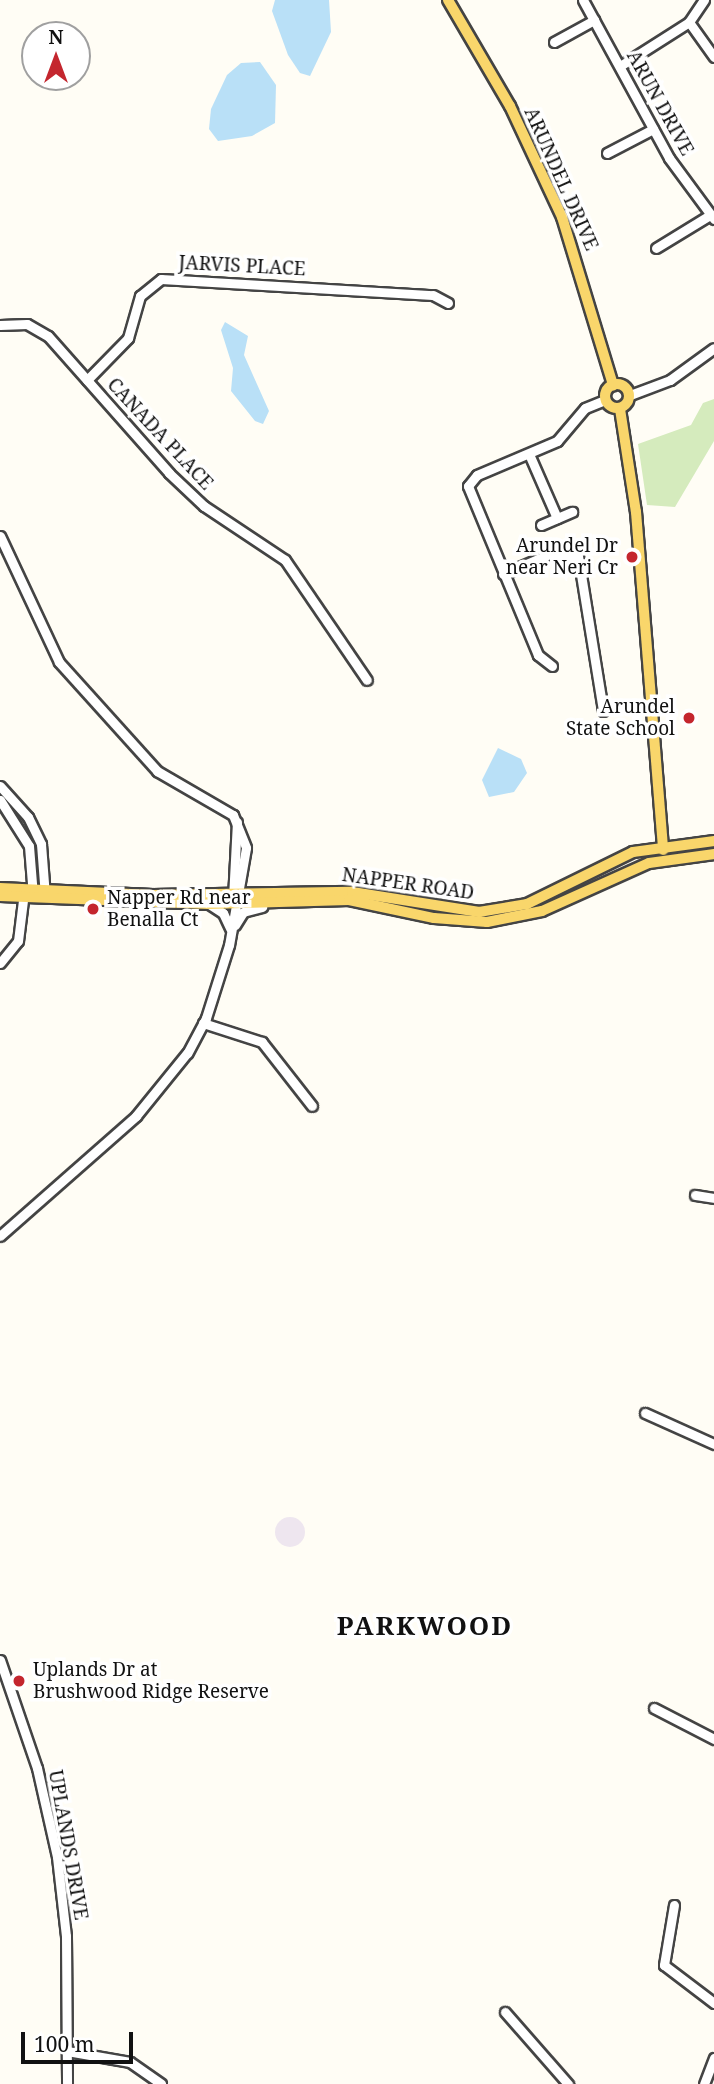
<!DOCTYPE html>
<style>
body{margin:0}
#map{position:relative;width:714px;height:2084px;overflow:hidden;background:#fffdf5;font-family:"Noto Serif",serif}
div>[style]{position:absolute}
[style*='--x']{left:calc(var(--x)*1px);top:calc(var(--y)*1px);width:calc(var(--w)*1px);rotate:calc(var(--a)*1deg)}
.industrial>*{inset:0;background:#eee6ef}
.round{border-radius:50%}
.green>*{inset:0;background:#d5ebbd}
.water>*{inset:0;background:#b9e0f7}
.roads{filter:drop-shadow(2px 0 #444) drop-shadow(-2px 0 #444) drop-shadow(0 2px #444) drop-shadow(0 -2px #444)}
.minor>*{height:9px;margin:-4.5px;padding:0 4.5px;transform-origin:4.5px;border-radius:4.5px;background:#fff}
.major>*{height:10px;margin:-5px;padding:0 5px;transform-origin:5px;border-radius:5px;background:#f9d66b}
.major>.ring{margin:-5px;padding:0;box-sizing:content-box;background:none;border:10px solid #f9d66b;border-radius:50%}
.dots>*{width:19px;height:19px;translate:-50% -50%;box-sizing:border-box;border:4px solid #fff;border-radius:50%}
span{translate:-50% -50%;white-space:nowrap;text-align:center;line-height:1.15;-webkit-text-stroke:7px #fff;paint-order:stroke}
.street-label{font-size:19px;color:#111}
.poi-label{font-size:19px;color:#111}
.right{translate:-100% -50%;text-align:right}
.left{translate:0 -50%;text-align:left}
.district-label{font-size:26px;color:#111;font-weight:700;letter-spacing:2px}
.north{position:absolute;left:21px;top:21px;width:70px;height:70px;box-sizing:border-box;background:#fff;border:2px solid #a0a0a0;border-radius:50%;rotate:0deg;font-size:19px;font-weight:700;line-height:28px;text-align:center;color:#111}
.north::after{content:'';display:block;margin:auto;width:24px;height:32px;background:#c4262e;clip-path:polygon(50% 0,100% 100%,50% 72%,0 100%)}
.scale{position:absolute;left:21px;top:2032px;width:112px;height:32px;box-sizing:border-box;border:4px solid #111;border-top:0;padding-left:9px;font-size:21px;line-height:24px;white-space:nowrap;color:#111;-webkit-text-stroke:5px #fff;paint-order:stroke}
</style>
<div id="map">
<div class="industrial">
<div class="round" style="left:275px;top:1517px;width:30px;height:30px"></div>
</div>
<div class="green">
<div style="clip-path:polygon(714px 399px,714px 441px,675px 507px,647px 505px,638px 444px,691px 425px,703px 403px)"></div>
</div>
<div class="water">
<div style="clip-path:polygon(275px 0,329px 0,331px 32px,310px 76px,300px 73px,288px 55px,272px 11px)"></div>
<div style="clip-path:polygon(260px 62px,276px 85px,275px 123px,252px 136px,218px 141px,209px 129px,211px 109px,227px 75px,241px 63px)"></div>
<div style="clip-path:polygon(225px 322px,248px 336px,244px 355px,269px 411px,263px 424px,255px 421px,231px 391px,233px 368px,221px 330px)"></div>
<div style="clip-path:polygon(498px 748px,521px 759px,527px 773px,514px 792px,489px 797px,482px 780px)"></div>
</div>
<div class="roads">
<div class="minor">
<div style="--x:583;--y:0;--w:180;--a:61.4"></div>
<div style="--x:669;--y:158;--w:76;--a:53.6"></div>
<div style="--x:689;--y:22;--w:43;--a:54.5"></div>
<div style="--x:554;--y:42;--w:46;--a:-28.8"></div>
<div style="--x:620;--y:66;--w:82;--a:-32.5"></div>
<div style="--x:689;--y:22;--w:27;--a:-56"></div>
<div style="--x:607;--y:153;--w:52;--a:-27.6"></div>
<div style="--x:656;--y:248;--w:63;--a:-31.4"></div>
<div style="--x:0;--y:325;--w:27;--a:-2"></div>
<div style="--x:27;--y:324;--w:24;--a:30"></div>
<div style="--x:48;--y:336;--w:183;--a:48.5"></div>
<div style="--x:169;--y:473;--w:48;--a:43.3"></div>
<div style="--x:204;--y:506;--w:97;--a:33.7"></div>
<div style="--x:285;--y:560;--w:145;--a:55.7"></div>
<div style="--x:87;--y:380;--w:59;--a:-45.7"></div>
<div style="--x:128;--y:338;--w:44;--a:-74.1"></div>
<div style="--x:140;--y:296;--w:27;--a:-39"></div>
<div style="--x:161;--y:279;--w:272;--a:3.4"></div>
<div style="--x:433;--y:295;--w:17;--a:28"></div>
<div style="--x:630;--y:395;--w:43;--a:-20.6"></div>
<div style="--x:670;--y:380;--w:54;--a:-36"></div>
<div style="--x:529;--y:454;--w:70;--a:66.4"></div>
<div style="--x:541;--y:525;--w:34;--a:-23"></div>
<div style="--x:0;--y:536;--w:139;--a:64.9"></div>
<div style="--x:59;--y:662;--w:147;--a:48"></div>
<div style="--x:157;--y:771;--w:88;--a:30.1"></div>
<div style="--x:233;--y:815;--w:35;--a:68"></div>
<div style="--x:246;--y:848;--w:98;--a:99.9"></div>
<div style="--x:229;--y:945;--w:77;--a:107.5"></div>
<div style="--x:206;--y:1018;--w:40;--a:118"></div>
<div style="--x:187;--y:1053;--w:81;--a:129"></div>
<div style="--x:136;--y:1116;--w:181;--a:138.6"></div>
<div style="--x:503;--y:574;--w:53;--a:-23.2"></div>
<div style="--x:552;--y:553;--w:26;--a:7"></div>
<div style="--x:578;--y:556;--w:157;--a:80.8"></div>
<div style="--x:552;--y:666;--w:18;--a:-142"></div>
<div style="--x:538;--y:655;--w:183;--a:-112.5"></div>
<div style="--x:468;--y:486;--w:14;--a:-51"></div>
<div style="--x:477;--y:475;--w:87;--a:-23"></div>
<div style="--x:557;--y:441;--w:43;--a:-49.7"></div>
<div style="--x:585;--y:408;--w:22;--a:-22"></div>
<div style="--x:0;--y:786;--w:42;--a:47.9"></div>
<div style="--x:28;--y:817;--w:30;--a:64"></div>
<div style="--x:41;--y:844;--w:52;--a:85.6"></div>
<div style="--x:0;--y:800;--w:54;--a:57.8"></div>
<div style="--x:29;--y:846;--w:50;--a:85.4"></div>
<div style="--x:233;--y:898;--w:76;--a:-87"></div>
<div style="--x:209;--y:904;--w:17;--a:33"></div>
<div style="--x:223;--y:913;--w:17;--a:65"></div>
<div style="--x:235;--y:925;--w:15;--a:-58"></div>
<div style="--x:243;--y:912;--w:20;--a:-15"></div>
<div style="--x:0;--y:963;--w:28;--a:-51"></div>
<div style="--x:18;--y:941;--w:49;--a:-83"></div>
<div style="--x:203;--y:1023;--w:62;--a:17.9"></div>
<div style="--x:262;--y:1042;--w:81;--a:52"></div>
<div style="--x:695;--y:1195;--w:19;--a:9"></div>
<div style="--x:645;--y:1413;--w:76;--a:24.2"></div>
<div style="--x:0;--y:1660;--w:114;--a:71.1"></div>
<div style="--x:37;--y:1768;--w:91;--a:77.3"></div>
<div style="--x:57;--y:1857;--w:80;--a:83.5"></div>
<div style="--x:66;--y:1936;--w:148;--a:89.6"></div>
<div style="--x:654;--y:1708;--w:68;--a:27.3"></div>
<div style="--x:674;--y:1905;--w:61;--a:99.5"></div>
<div style="--x:664;--y:1965;--w:63;--a:37.2"></div>
<div style="--x:505;--y:2012;--w:96;--a:48.8"></div>
<div style="--x:67;--y:2051;--w:64;--a:9.9"></div>
<div style="--x:130;--y:2062;--w:38;--a:35"></div>
<div style="--x:704;--y:2084;--w:28;--a:-69"></div>
</div>
<div class="major">
<div style="--x:448;--y:0;--w:123;--a:59.7"></div>
<div style="--x:510;--y:106;--w:123;--a:64.9"></div>
<div style="--x:562;--y:217;--w:176;--a:73.1"></div>
<div class="ring" style="left:605px;top:384px;width:14px;height:14px"></div>
<div style="--x:620;--y:409;--w:104;--a:81.2"></div>
<div style="--x:636;--y:512;--w:339;--a:85.4"></div>
<div style="--x:0;--y:888;--w:153;--a:2.6"></div>
<div style="--x:153;--y:895;--w:199;--a:-0.9"></div>
<div style="--x:352;--y:892;--w:129;--a:8.9"></div>
<div style="--x:479;--y:912;--w:49;--a:-9.5"></div>
<div style="--x:527;--y:904;--w:118;--a:-26.1"></div>
<div style="--x:633;--y:852;--w:82;--a:-7.7"></div>
<div style="--x:0;--y:896;--w:209;--a:2.2"></div>
<div style="--x:209;--y:904;--w:140;--a:-1.6"></div>
<div style="--x:349;--y:900;--w:87;--a:12"></div>
<div style="--x:434;--y:918;--w:53;--a:4.3"></div>
<div style="--x:487;--y:922;--w:56;--a:-11.3"></div>
<div style="--x:542;--y:911;--w:117;--a:-24.2"></div>
<div style="--x:649;--y:863;--w:66;--a:-7.9"></div>
</div>
</div>
<div class="dots">
<div style="left:632px;top:557px;background:#c4262e"></div>
<div style="left:689px;top:718px;background:#c4262e"></div>
<div style="left:93px;top:909px;background:#c4262e"></div>
<div style="left:19px;top:1681px;background:#c4262e"></div>
</div>
<div class="street-label">
<span style="left:660px;top:103px;rotate:61deg">ARUN DRIVE</span>
<span style="left:561px;top:179px;rotate:66deg">ARUNDEL DRIVE</span>
<span style="left:242px;top:266px;rotate:3deg">JARVIS PLACE</span>
<span style="left:160px;top:434px;rotate:47deg">CANADA PLACE</span>
<span style="left:408px;top:884px;rotate:8deg">NAPPER ROAD</span>
<span style="left:68px;top:1845px;rotate:80deg">UPLANDS DRIVE</span>
</div>
<div class="poi-label">
<span class="right" style="left:618px;top:557px">Arundel Dr<br>near Neri Cr</span>
<span class="right" style="left:675px;top:718px">Arundel<br>State School</span>
<span class="left" style="left:107px;top:909px">Napper Rd near<br>Benalla Ct</span>
<span class="left" style="left:33px;top:1681px">Uplands Dr at<br>Brushwood Ridge Reserve</span>
</div>
<div class="district-label">
<span style="left:425px;top:1626px">PARKWOOD</span>
</div>
<div class="north">N</div>
<div class="scale">100 m</div>
</div>
